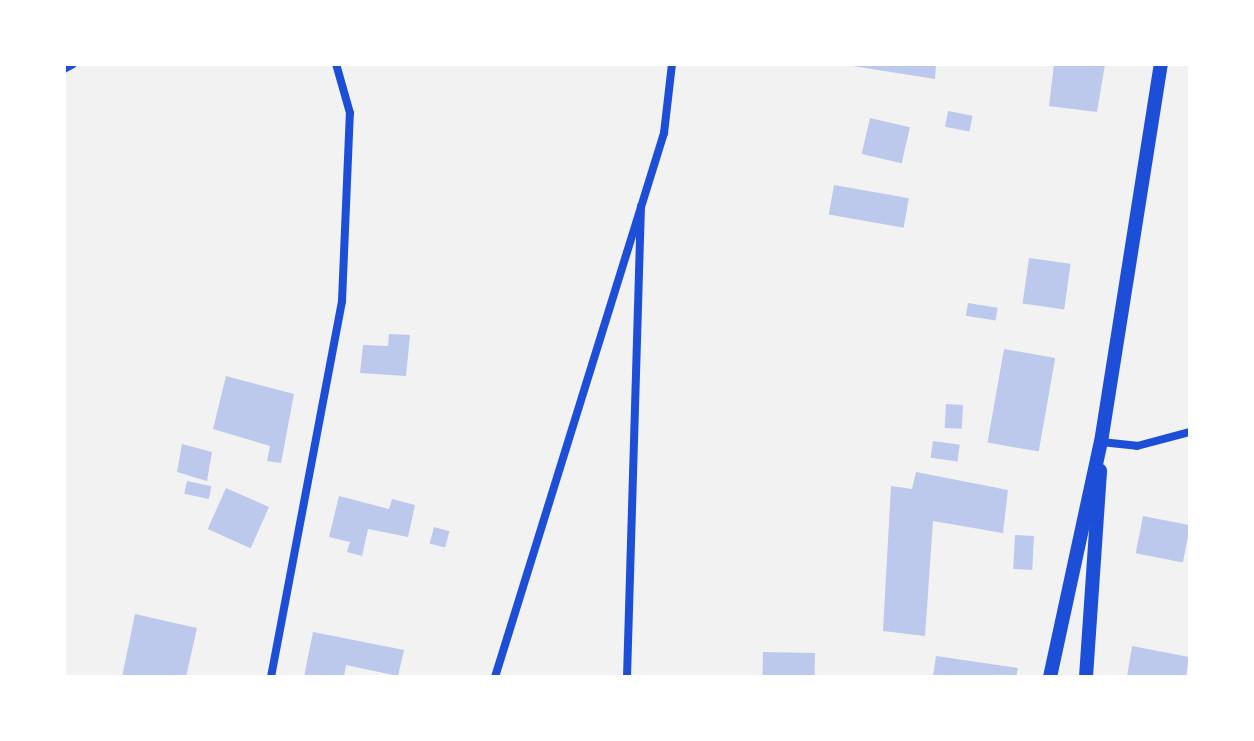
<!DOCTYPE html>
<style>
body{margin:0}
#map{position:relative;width:1254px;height:741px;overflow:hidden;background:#f2f2f2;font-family:"Varela Round",sans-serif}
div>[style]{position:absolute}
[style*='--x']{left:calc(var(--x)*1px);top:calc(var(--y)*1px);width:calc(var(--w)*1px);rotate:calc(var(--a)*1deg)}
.building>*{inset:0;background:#bdc9ec;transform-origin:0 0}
.minor>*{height:8px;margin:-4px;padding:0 4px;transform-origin:4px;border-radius:4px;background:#1d4ed8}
.tertiary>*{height:14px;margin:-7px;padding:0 7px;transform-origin:7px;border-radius:7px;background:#1d4ed8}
span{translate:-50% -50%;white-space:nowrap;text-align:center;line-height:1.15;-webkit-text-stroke:6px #fff;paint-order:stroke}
.frame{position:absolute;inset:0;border:66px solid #fff;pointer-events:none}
</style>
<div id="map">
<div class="building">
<div style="clip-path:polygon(840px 64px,936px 64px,935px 79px)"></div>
<div style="clip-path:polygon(1054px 64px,1105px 64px,1097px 112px,1049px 106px)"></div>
<div style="left:948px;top:111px;width:25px;height:16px;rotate:11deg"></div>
<div style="left:870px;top:118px;width:41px;height:37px;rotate:13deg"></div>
<div style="left:834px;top:185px;width:76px;height:30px;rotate:10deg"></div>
<div style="left:1029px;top:258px;width:42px;height:46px;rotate:8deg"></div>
<div style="left:968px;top:303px;width:30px;height:13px;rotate:9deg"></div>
<div style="clip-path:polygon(389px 334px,410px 335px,406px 376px,360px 373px,363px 345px,388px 346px)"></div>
<div style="left:1004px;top:349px;width:52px;height:95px;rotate:10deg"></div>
<div style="clip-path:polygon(226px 376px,294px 394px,281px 463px,267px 461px,270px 446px,213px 429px)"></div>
<div style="left:946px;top:404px;width:17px;height:24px;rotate:3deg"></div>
<div style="left:933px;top:441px;width:27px;height:17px;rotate:8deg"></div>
<div style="clip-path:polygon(182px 444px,212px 452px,207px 481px,177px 472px)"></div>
<div style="clip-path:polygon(916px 472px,1008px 490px,1003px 533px,933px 521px,925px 636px,883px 631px,891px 486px,912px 489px)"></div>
<div style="left:187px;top:481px;width:25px;height:13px;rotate:12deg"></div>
<div style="left:226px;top:488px;width:47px;height:45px;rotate:24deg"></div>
<div style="clip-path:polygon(339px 496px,389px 509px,392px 499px,415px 505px,408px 537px,368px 529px,362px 556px,347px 552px,350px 542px,329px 537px)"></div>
<div style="left:1143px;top:516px;width:48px;height:38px;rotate:11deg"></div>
<div style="left:434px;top:527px;width:16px;height:17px;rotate:15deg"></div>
<div style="left:1015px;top:535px;width:19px;height:34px;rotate:3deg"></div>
<div style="clip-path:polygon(135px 614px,197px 628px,186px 677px,122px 677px)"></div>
<div style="clip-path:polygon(313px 632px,404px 650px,398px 676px,346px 665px,344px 677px,304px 677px)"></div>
<div style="clip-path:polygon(1132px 646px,1189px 657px,1186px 677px,1127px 677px)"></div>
<div style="left:763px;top:652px;width:52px;height:25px;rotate:1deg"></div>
<div style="clip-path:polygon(936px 656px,1018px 668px,1016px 677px,933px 677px)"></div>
</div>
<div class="minor">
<div style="--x:64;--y:69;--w:10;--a:-29"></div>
<div style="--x:1101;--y:442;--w:36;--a:6"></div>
<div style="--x:1137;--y:446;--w:55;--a:-14.8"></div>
<div style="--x:271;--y:677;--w:383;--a:-79.3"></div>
<div style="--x:342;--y:301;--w:188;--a:-87.6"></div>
<div style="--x:350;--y:113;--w:51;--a:-105.9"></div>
<div style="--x:495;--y:677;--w:570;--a:-72.74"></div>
<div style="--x:664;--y:133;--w:69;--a:-83.4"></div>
<div style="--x:627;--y:677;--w:471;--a:-88.3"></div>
</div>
<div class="tertiary">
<div style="--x:1050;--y:677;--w:240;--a:-77.8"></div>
<div style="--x:1101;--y:442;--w:383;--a:-81"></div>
<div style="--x:1086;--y:677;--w:207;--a:-86.1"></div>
</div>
<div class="frame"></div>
</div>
